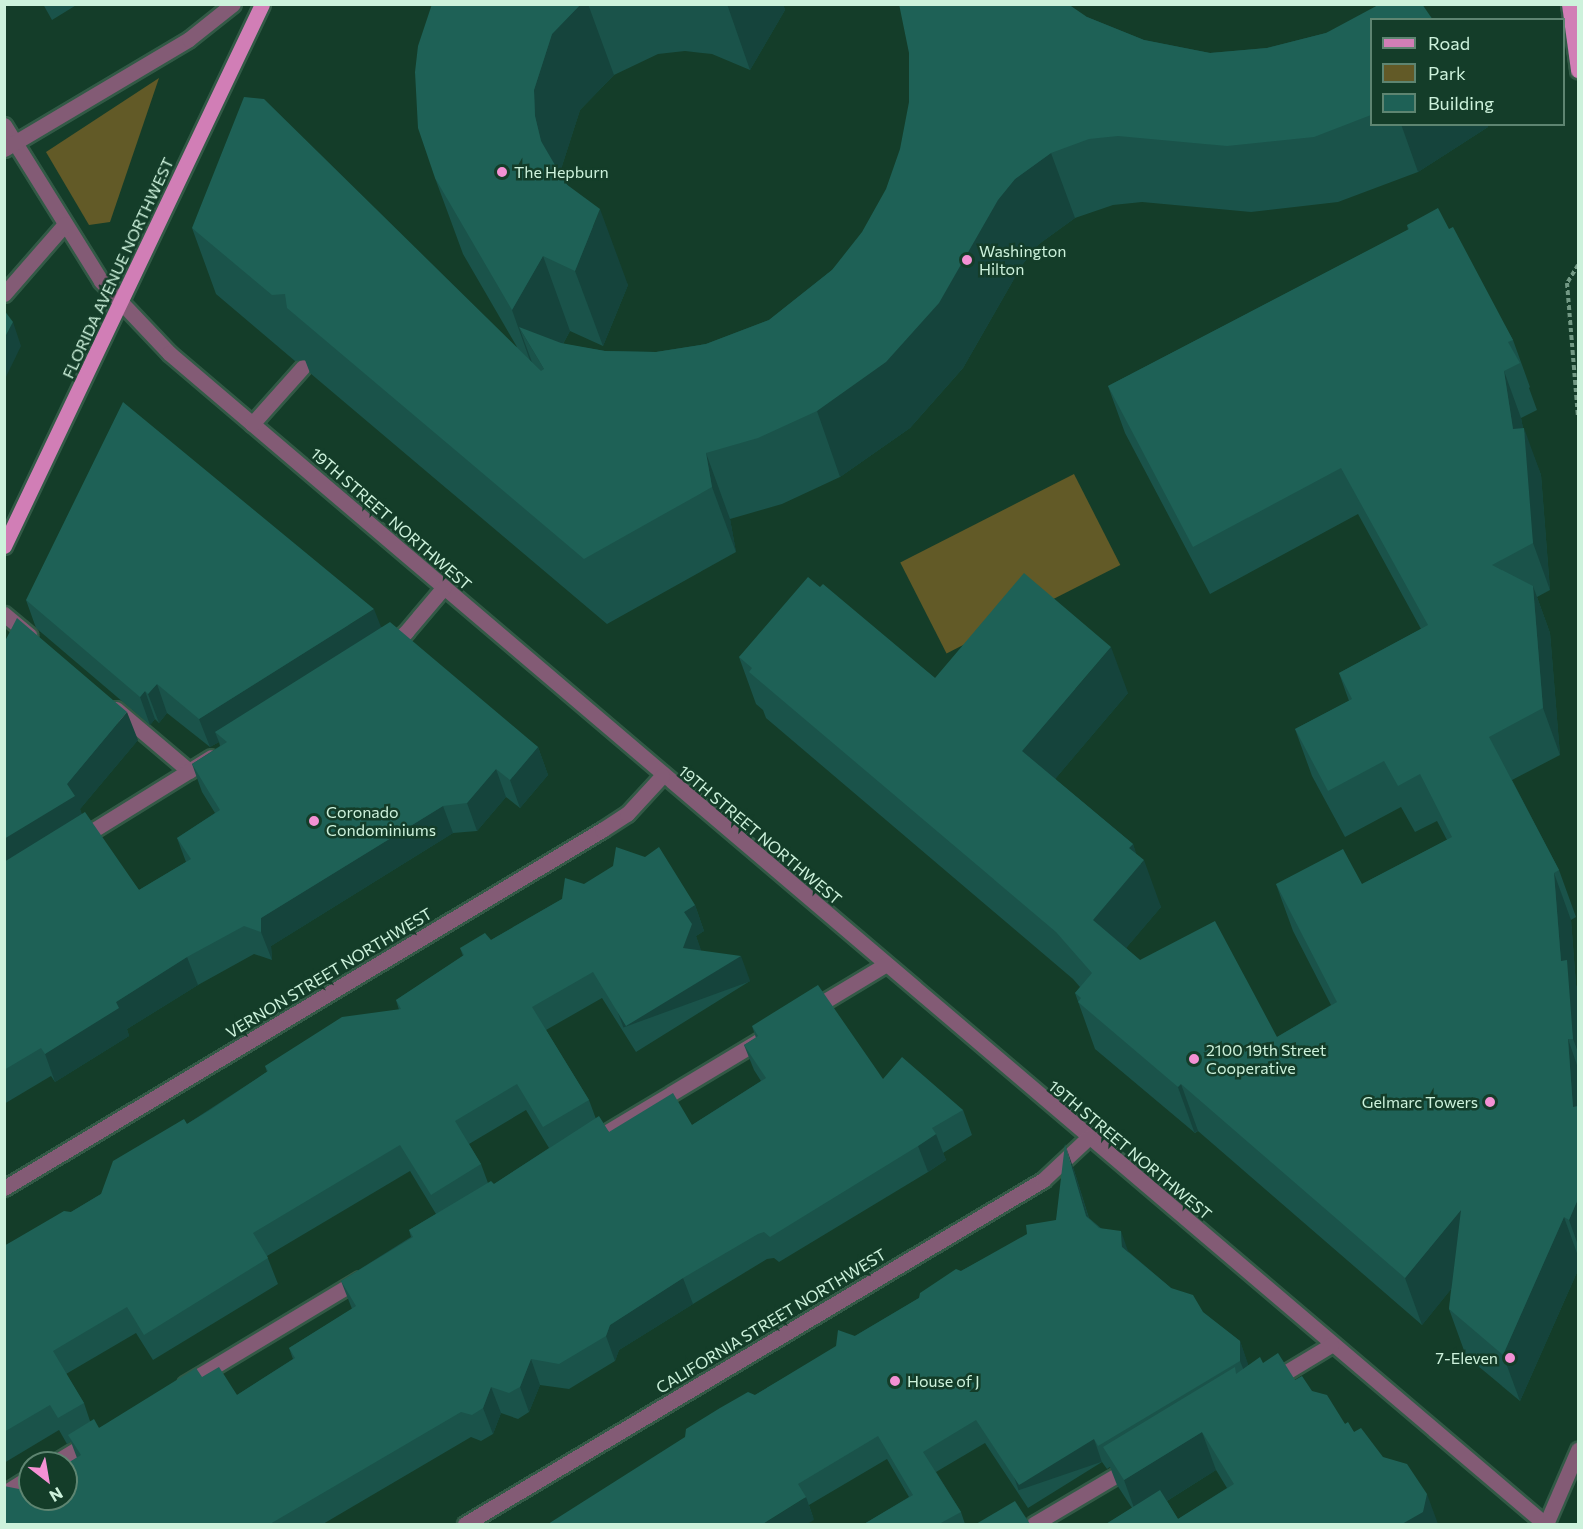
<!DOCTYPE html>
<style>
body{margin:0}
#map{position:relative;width:1583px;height:1529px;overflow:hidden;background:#143d29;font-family:Commissioner,sans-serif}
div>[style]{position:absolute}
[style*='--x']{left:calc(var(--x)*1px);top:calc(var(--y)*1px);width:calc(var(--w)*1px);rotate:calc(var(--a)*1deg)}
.green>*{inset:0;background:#625a27;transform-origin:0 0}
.path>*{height:4px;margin-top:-2px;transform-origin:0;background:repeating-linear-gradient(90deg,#729984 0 4.5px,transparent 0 7.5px)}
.roads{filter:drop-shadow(2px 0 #325a46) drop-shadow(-2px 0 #325a46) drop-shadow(0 2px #325a46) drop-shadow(0 -2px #325a46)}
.minor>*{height:15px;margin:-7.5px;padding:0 7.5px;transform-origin:7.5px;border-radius:7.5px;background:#835b75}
.major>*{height:15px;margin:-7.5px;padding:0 7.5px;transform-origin:7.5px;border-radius:7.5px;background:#d17eb6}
.wall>*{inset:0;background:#1a534a}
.shaded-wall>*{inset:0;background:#15443c;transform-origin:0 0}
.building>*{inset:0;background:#1e6156}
.dots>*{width:16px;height:16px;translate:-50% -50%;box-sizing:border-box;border:3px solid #143d29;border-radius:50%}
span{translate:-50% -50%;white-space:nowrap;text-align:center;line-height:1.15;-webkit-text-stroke:5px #143d29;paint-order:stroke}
.poi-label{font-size:16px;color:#cdf2dc}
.left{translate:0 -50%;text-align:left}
.right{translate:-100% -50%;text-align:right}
.street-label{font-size:16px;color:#cdf2dc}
.frame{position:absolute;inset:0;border:6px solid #cdf2dc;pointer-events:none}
.legend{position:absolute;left:1370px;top:18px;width:195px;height:108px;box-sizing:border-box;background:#143d29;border:2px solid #5e8571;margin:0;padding:8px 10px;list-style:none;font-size:18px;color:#cdf2dc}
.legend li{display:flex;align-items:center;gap:12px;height:30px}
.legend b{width:30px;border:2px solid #5e8571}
.north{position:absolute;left:18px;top:1451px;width:60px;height:60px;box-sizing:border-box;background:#143d29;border:2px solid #5e8571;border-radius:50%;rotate:149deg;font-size:16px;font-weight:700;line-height:24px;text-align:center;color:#cdf2dc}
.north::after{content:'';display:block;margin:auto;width:21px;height:27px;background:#f491d4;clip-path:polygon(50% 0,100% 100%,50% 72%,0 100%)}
</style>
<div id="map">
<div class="green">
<div style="clip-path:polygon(159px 78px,110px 222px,89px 225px,46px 152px)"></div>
<div style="left:1074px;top:474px;width:102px;height:195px;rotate:63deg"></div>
</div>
<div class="path">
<div style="--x:1578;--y:265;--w:21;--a:121"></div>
<div style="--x:1567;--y:283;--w:133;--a:85.3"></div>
</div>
<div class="roads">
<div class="minor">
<div style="--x:4;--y:125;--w:184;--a:58.1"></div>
<div style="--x:101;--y:281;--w:99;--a:46.6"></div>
<div style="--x:169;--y:353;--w:1807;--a:40.4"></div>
<div style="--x:4;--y:149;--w:215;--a:-30.7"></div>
<div style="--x:189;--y:39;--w:56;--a:-38.5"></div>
<div style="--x:4;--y:294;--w:93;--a:-48.9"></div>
<div style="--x:252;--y:424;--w:76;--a:-48.2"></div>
<div style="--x:4;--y:614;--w:33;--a:40"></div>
<div style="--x:389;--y:646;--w:22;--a:-39"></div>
<div style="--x:406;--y:632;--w:59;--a:-49.8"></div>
<div style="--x:116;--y:709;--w:96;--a:40.3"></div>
<div style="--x:79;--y:839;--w:155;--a:-31.8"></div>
<div style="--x:810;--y:1010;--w:87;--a:-31"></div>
<div style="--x:592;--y:1141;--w:198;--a:-31"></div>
<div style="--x:4;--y:1188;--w:697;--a:-30.91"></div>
<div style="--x:602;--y:830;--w:30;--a:-33"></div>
<div style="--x:627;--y:814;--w:52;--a:-47.4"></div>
<div style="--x:1273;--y:1380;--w:68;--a:-31.1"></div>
<div style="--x:185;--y:1384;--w:204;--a:-31"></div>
<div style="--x:54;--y:1463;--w:42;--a:-31.4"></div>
<div style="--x:4;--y:1493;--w:31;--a:-32"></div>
<div style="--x:465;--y:1524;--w:673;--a:-30.76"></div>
<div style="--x:1043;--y:1180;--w:62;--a:-43"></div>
<div style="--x:1034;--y:1524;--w:114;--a:-30.6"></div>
<div style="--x:1546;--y:1524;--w:81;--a:-66.6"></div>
</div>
<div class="major">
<div style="--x:1569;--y:4;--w:67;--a:82.2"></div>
<div style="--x:4;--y:546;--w:600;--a:-64.54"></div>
</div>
</div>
<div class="wall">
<div style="clip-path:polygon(43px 4px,78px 4px,52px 20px)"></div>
<div style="clip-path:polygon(432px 4px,783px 4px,785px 10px,750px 70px,712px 54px,685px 51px,658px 54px,614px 75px,580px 110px,562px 166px,562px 176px,628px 285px,603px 346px,570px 331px,563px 344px,605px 351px,656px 352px,706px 344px,769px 320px,832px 270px,1087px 17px,1144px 40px,1210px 53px,1267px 48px,1326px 33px,1371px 20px,1371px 124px,1487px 124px,1488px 127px,1418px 172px,1338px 202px,1251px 212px,1142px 202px,1113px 205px,1075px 218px,1039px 244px,1022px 265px,963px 368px,910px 428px,840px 477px,782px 504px,730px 519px,736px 552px,607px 624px,310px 373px,305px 360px,295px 361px,216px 294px,192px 228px,517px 347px,463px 254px,435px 178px)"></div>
<div style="clip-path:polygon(1407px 225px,1449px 229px,1513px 340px,1530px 387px,1529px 388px,1537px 410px,1521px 418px,1523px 428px,1541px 475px,1550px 590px,1537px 597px,1550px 633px,1560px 755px,1512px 780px,1559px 870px,1576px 917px,1571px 920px,1576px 985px,1578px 991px,1578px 1270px,1520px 1401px,1466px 1356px,1449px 1309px,1451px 1289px,1422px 1325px,1198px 1131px,1195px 1133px,1095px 1049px,1075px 993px,1080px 987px,1073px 979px,766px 718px,763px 710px,756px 704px,739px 657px,820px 587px,935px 678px,1128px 693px,1055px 779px,1133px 844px,1136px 854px,1161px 907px,1126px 948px,1140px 960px,1277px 1037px,1331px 1005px,1293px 931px,1276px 884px,1362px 884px,1447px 840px,1437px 821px,1415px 832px,1401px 807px,1345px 837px,1312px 776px,1295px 729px,1349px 701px,1339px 673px,1421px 629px,1358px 514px,1210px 594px,1125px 433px,1108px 386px,1408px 230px)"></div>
<div style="clip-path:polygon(26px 600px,381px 627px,538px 747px,548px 775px,520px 808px,506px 797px,477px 831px,453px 833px,271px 946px,272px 960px,254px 954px,198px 985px,127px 1029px,129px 1036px,55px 1082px,51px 1076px,4px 1104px,4px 643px,138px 740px,80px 809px,82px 815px,139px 890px,186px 862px,177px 838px,215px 813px,202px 792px,192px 764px,220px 746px,219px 742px,210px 747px,167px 713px,159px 723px,155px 719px,150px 725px,36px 628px)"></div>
<div style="clip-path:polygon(evenodd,584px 884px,695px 905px,704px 931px,696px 936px,701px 951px,750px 981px,636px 1052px,602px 998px,546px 1030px,589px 1100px,596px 1119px,609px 1132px,692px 1125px,761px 1081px,754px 1070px,744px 1045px,756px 1038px,752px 1026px,883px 1079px,963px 1110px,972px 1135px,943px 1153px,946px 1160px,928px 1172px,779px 1262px,774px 1258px,767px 1259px,693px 1304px,619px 1350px,615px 1361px,569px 1389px,540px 1385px,529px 1412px,518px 1419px,501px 1413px,493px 1434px,481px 1441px,471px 1437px,323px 1524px,4px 1524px,24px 1490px,77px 1458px,71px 1442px,67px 1444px,59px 1430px,4px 1463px,4px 1246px,71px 1212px,101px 1194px,187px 1124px,267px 1072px,265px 1066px,399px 1010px,396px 1000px,463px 956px,460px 948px,491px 940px,562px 899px,584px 884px,526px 1110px,549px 1148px,494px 1184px,488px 1183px,481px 1164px,469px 1144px,526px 1110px,584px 884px,410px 1171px,436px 1214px,409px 1230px,411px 1237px,341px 1281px,352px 1309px,289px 1348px,293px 1359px,237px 1395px,202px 1377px,99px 1428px,90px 1421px,84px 1403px,66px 1374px,136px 1333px,153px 1360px,278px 1284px,267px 1256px,410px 1171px)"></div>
<div style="clip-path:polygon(evenodd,1073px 1167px,1089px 1218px,1171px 1288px,1240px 1341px,1248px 1365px,1263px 1363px,1295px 1380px,1312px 1391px,1345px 1424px,1354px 1432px,1438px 1524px,1106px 1524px,1132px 1508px,1117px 1485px,1110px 1467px,1107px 1469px,1102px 1462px,1028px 1508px,985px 1443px,936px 1472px,961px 1512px,965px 1524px,864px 1524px,909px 1497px,887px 1459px,809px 1505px,814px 1520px,755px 1395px,919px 1298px,961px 1271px,1056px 1220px,1073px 1167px,1216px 1470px,1227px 1488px,1178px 1519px,1167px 1501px,1216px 1470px)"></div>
</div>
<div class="shaded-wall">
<div style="clip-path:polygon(581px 4px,588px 4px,614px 75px,580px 110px,562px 166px,563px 192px,541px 141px,535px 116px,534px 90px,552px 34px)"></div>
<div style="clip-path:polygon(727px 4px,783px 4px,785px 10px,750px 70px)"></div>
<div style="clip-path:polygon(1401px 124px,1487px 124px,1488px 127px,1418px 172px)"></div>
<div style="clip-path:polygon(1051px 153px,1075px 218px,1039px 244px,1022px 265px,963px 368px,910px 428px,840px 477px,817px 411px,1015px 179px)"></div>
<div style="clip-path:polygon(600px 209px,628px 285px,603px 346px,575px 271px)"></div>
<div style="clip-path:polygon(543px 256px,570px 331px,546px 374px,544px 369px,519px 327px,540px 384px,539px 386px,512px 310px)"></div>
<div style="clip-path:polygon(13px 322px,21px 346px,4px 381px,4px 339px)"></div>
<div style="clip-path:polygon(1504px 371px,1521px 418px,1525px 439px,1524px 428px,1541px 475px,1550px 590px,1533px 543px,1513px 429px)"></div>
<div style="clip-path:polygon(706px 453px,730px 519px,736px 552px,712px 487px)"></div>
<div style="clip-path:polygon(1533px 586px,1550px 633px,1560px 755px,1543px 708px)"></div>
<div style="clip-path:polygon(374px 609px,385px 637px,215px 732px,219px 742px,210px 747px,199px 719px)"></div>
<div style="clip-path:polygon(1111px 647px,1128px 693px,1039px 798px,1022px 751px)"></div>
<div style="clip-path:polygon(157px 684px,167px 713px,159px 723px,148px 694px)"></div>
<div style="clip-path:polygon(145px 691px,155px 719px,150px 725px,140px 697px)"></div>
<div style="clip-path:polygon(127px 712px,138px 740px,80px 809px,85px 824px,4px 873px,4px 839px,67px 784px)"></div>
<div style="clip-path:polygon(538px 747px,548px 775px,520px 808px,510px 780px)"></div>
<div style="clip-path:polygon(496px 769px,506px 797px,477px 831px,467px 803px)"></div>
<div style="clip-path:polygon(443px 806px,453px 833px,271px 946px,272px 960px,261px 932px,261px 918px)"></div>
<div style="clip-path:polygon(1133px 844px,1140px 865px,1144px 860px,1161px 907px,1110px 967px,1093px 920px,1129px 848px)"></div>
<div style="clip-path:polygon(1554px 873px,1571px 920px,1576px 985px,1578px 991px,1578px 1052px,1573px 1039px,1561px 961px)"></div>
<div style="clip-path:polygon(695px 905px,704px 931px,696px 936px,701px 950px,692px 974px,683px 948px,684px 912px)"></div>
<div style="left:741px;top:956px;width:27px;height:135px;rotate:70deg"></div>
<div style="clip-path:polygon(187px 957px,198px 985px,127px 1029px,129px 1036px,55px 1082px,45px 1054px,116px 1002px)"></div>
<div style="clip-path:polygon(1568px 1039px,1578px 1068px,1578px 1122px,1573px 1107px)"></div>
<div style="left:1181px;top:1084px;width:50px;height:4px;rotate:70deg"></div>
<div style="clip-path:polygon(936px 1134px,946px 1160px,928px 1172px,918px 1146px)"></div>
<div style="clip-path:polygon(1065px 1144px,1073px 1167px,1095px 1239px,1086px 1216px)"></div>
<div style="clip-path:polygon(1578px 1199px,1578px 1245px,1569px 1220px)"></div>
<div style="clip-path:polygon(1461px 1210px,1478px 1256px,1422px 1325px,1405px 1278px)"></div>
<div style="clip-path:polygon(1564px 1217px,1578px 1256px,1578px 1270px,1520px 1401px,1503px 1355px)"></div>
<div style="clip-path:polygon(1121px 1231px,1129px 1254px,1122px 1247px)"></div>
<div style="clip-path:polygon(683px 1278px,693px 1304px,619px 1350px,615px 1361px,606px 1336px,610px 1325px)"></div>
<div style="clip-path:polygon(1240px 1341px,1248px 1364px,1249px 1383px,1240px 1361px)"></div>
<div style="clip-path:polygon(531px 1359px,540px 1385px,529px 1412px,520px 1387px)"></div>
<div style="clip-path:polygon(491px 1387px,501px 1413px,493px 1434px,483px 1408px)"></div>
<div style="clip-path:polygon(1202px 1432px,1216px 1470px,1138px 1519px,1124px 1480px)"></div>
<div style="left:1094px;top:1439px;width:24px;height:88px;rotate:71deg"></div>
<div style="clip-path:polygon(1427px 1494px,1438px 1524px,1402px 1524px)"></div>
<div style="clip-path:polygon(806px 1497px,814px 1520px,807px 1524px,763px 1524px)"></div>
</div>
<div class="building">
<div style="clip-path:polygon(432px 4px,581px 4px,552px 34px,534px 90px,535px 116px,541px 141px,566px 184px,600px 209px,575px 271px,543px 256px,512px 310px,435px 178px,418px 128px,415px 72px,418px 46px)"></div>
<div style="clip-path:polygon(899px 4px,1068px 4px,1087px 17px,1144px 40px,1210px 53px,1267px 48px,1326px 33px,1380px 4px,1422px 4px,1433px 20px,1371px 20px,1371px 115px,1314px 137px,1227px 146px,1118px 136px,1089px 139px,1051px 153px,1015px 179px,998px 200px,939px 303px,886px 362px,817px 411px,758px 438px,706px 453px,712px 487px,584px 559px,287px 308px,285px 294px,272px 295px,192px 228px,244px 97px,264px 99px,541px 371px,544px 369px,519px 327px,561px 343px,605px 351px,656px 352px,706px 344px,769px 320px,832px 270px,862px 232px,886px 189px,900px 149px,909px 102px,909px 53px)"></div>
<div style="clip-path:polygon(1438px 208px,1449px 229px,1453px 227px,1513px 340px,1508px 342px,1520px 363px,1504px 371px,1513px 429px,1524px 428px,1533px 543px,1492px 565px,1533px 586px,1543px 708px,1489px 737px,1559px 870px,1554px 873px,1561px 961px,1567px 960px,1573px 1039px,1568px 1039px,1573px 1107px,1578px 1106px,1578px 1199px,1569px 1220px,1564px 1217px,1503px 1355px,1449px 1309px,1461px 1210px,1405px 1278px,1181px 1084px,1178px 1087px,1078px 1002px,1081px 998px,1075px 993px,1092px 973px,1056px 932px,749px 672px,752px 668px,739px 657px,808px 577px,820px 587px,823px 584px,935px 678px,1024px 573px,1111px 647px,1022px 751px,1133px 844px,1129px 848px,1144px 860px,1093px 920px,1140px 960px,1215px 921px,1277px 1037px,1337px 1002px,1276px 884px,1343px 849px,1362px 884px,1452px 837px,1420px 774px,1398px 786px,1384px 761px,1328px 791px,1295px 729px,1352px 699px,1339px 673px,1428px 625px,1341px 468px,1193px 547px,1108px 386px,1409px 229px,1407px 225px)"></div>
<div style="clip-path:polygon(4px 310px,13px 322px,4px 339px)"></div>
<div style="clip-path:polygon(123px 402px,374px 609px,199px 719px,157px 684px,148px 694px,145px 691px,140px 697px,26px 600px)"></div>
<div style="clip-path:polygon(17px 618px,127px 712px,67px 784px,75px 796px,4px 839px,4px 643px)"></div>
<div style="clip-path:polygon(390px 622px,538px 747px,510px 780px,496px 769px,467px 803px,443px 806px,261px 918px,261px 932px,244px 926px,187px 957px,116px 1002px,119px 1008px,45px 1054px,41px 1048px,4px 1070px,4px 862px,85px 812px,139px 890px,191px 859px,177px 838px,220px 810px,192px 764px,227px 742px,215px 732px)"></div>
<div style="clip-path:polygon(616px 847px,645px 857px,659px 847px,695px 905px,684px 912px,692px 924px,683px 948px,741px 956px,626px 1026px,593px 972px,532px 1007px,589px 1100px,543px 1127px,517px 1084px,455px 1121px,481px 1164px,431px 1195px,400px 1145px,253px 1233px,268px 1258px,144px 1335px,127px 1307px,53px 1351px,84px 1403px,58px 1418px,50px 1405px,4px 1432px,4px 1246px,64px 1211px,71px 1212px,101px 1194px,113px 1161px,184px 1119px,187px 1124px,210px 1110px,268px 1071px,265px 1066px,342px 1017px,401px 1009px,396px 1000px,464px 955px,460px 948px,485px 933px,491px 940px,562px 899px,565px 878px,584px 884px,613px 866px)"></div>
<div style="clip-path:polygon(818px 985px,883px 1079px,902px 1057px,963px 1110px,932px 1128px,936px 1134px,918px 1146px,770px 1237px,764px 1232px,758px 1234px,683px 1278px,610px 1325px,606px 1336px,559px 1364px,531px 1359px,520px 1387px,509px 1393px,491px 1387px,483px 1408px,472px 1415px,461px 1412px,270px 1524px,4px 1524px,4px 1486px,24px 1490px,30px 1487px,30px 1499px,66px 1499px,66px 1464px,81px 1455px,68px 1435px,94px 1419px,99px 1428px,196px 1368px,202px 1377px,219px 1367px,237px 1395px,295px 1358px,289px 1348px,356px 1306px,341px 1281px,413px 1237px,409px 1230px,491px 1181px,494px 1184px,599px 1116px,609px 1132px,673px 1093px,692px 1125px,766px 1078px,744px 1045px,758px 1036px,752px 1026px)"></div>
<div style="clip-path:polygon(1065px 1144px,1086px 1216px,1099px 1228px,1121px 1231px,1122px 1247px,1171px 1288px,1193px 1295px,1203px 1312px,1240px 1341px,1240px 1361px,1098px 1446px,1094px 1439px,1019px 1485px,976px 1420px,923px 1452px,961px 1512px,939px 1524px,864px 1524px,913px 1495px,878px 1436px,798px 1484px,806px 1497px,763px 1524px,548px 1524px,685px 1437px,686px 1429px,720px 1408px,748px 1392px,755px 1395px,836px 1346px,838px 1330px,855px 1336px,919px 1298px,920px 1293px,956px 1269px,961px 1271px,1027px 1234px,1026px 1225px,1056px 1220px)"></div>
<div style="clip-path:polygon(1278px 1353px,1295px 1380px,1302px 1376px,1312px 1391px,1327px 1395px,1345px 1424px,1348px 1422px,1354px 1432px,1361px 1428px,1383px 1457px,1407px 1464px,1427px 1494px,1423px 1512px,1402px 1524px,1106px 1524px,1160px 1490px,1178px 1519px,1234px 1484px,1202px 1432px,1124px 1480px,1103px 1447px,1235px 1367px,1236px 1374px,1260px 1357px,1263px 1363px)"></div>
<div style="clip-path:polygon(1015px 1501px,1030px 1524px,976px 1524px)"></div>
</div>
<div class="dots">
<div style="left:502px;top:172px;background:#f491d4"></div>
<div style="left:967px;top:260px;background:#f491d4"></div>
<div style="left:314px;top:821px;background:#f491d4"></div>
<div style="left:1194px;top:1059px;background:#f491d4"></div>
<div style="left:1490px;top:1102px;background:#f491d4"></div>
<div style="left:1510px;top:1358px;background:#f491d4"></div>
<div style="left:895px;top:1381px;background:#f491d4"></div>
</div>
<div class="poi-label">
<span class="left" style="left:514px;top:172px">The Hepburn</span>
<span class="left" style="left:979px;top:260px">Washington<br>Hilton</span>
<span class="left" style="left:326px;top:821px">Coronado<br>Condominiums</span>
<span class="left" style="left:1206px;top:1059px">2100 19th Street<br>Cooperative</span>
<span class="right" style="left:1478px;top:1102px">Gelmarc Towers</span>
<span class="right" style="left:1498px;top:1358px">7-Eleven</span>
<span class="left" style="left:907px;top:1381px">House of J</span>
</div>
<div class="street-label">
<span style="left:118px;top:268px;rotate:-65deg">FLORIDA AVENUE NORTHWEST</span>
<span style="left:391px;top:519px;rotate:41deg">19TH STREET NORTHWEST</span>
<span style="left:760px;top:835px;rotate:40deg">19TH STREET NORTHWEST</span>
<span style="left:329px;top:973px;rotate:-31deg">VERNON STREET NORTHWEST</span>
<span style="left:1130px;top:1150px;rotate:40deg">19TH STREET NORTHWEST</span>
<span style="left:771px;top:1321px;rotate:-31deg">CALIFORNIA STREET NORTHWEST</span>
</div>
<div class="frame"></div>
<ul class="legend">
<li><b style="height:8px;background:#d17eb6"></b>Road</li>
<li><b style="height:16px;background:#625a27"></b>Park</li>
<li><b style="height:16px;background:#1e6156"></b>Building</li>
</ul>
<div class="north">N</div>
</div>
